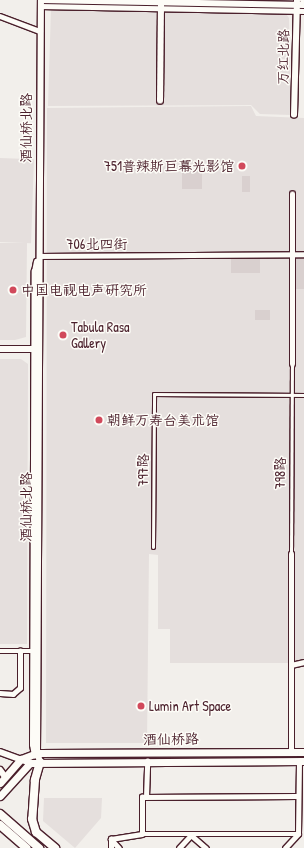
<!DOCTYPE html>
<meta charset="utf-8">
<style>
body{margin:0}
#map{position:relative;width:304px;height:848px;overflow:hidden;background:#f2efeb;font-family:"Patrick Hand","LXGW WenKai TC",sans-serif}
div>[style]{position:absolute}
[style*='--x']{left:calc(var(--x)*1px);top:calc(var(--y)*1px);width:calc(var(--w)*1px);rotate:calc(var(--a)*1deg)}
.built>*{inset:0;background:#e5dfdd;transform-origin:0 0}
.green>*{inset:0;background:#d9d0cf;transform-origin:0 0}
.roads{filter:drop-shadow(1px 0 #4a1f2b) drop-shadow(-1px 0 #4a1f2b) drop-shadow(0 1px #4a1f2b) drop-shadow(0 -1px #4a1f2b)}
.pedestrian>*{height:3px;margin:-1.5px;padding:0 1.5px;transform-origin:1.5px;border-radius:1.5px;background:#fdfcf7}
.minor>*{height:4.5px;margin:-2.25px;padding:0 2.25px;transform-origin:2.25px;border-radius:2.25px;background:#fdfcf7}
.tertiary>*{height:5.5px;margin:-2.75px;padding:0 2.75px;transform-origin:2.75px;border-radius:2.75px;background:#fdfcf7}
.secondary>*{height:6px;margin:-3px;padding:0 3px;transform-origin:3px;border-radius:3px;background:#fdfcf7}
.primary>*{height:7px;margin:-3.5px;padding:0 3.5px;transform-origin:3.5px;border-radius:3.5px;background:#fdfcf7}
.motorway>*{height:8px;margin:-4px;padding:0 4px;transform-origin:4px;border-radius:4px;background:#fdfcf7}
.dots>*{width:11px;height:11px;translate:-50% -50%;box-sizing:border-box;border:2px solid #fdfcf7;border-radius:50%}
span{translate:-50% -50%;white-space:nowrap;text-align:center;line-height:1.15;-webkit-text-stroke:3px #fdfcf7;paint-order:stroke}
.street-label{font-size:14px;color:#4a1f2b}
.poi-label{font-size:14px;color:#4a1f2b}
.right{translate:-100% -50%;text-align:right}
.left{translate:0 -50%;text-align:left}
</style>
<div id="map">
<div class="built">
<div style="clip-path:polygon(51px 8px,284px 11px,289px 18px,291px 115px,260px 114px,251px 105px,48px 106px)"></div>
<div style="clip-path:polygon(251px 106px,256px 116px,304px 118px,304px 660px,290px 663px,170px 663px,170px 629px,158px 629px,158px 555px,149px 554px,147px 743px,46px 743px,47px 108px)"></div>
<div style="left:0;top:158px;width:34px;height:84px;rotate:2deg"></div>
<div style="clip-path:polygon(0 243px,27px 243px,26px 337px,15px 340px,0 340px)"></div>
<div style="clip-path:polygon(0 359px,21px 359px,28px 364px,27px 644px,0 644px)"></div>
<div style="clip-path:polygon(44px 798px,102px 798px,101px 818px,75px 848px,43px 821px)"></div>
</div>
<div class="green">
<div style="left:182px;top:170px;width:20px;height:19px"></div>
<div style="left:242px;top:176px;width:8px;height:16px"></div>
<div style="left:231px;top:258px;width:29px;height:15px"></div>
<div style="left:295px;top:258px;width:9px;height:31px"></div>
<div style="left:255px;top:310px;width:15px;height:10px"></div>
</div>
<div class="roads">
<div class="pedestrian">
<div style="--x:153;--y:547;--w:153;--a:-89.6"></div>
<div style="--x:154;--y:394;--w:150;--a:0.4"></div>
<div style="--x:291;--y:554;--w:190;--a:-89.7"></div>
</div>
<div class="minor">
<div style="--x:40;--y:6;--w:264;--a:1.1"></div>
<div style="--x:0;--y:16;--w:43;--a:20.6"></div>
<div style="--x:39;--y:256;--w:265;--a:-0.4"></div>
<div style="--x:292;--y:364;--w:170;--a:-90"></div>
<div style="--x:0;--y:651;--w:33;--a:0"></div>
<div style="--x:291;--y:665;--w:13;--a:-13"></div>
<div style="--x:0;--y:693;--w:13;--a:4"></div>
<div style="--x:13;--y:694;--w:9;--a:-41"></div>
<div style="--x:20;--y:688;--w:37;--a:-90"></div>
<div style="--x:291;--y:752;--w:198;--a:-90"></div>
<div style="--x:146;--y:797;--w:36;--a:-88"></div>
<div style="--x:142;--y:834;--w:37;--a:-90"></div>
<div style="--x:142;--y:797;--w:155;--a:-0.4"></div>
<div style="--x:111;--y:839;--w:12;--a:48"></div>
<div style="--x:111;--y:848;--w:9;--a:-90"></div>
<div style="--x:111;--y:839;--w:31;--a:-9"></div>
<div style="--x:142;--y:834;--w:156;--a:0"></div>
<div style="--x:179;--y:848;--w:18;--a:-47"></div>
<div style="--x:191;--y:835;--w:20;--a:41"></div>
<div style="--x:285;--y:848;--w:19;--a:-47"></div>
<div style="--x:298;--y:834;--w:73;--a:-89.2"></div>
</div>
<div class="tertiary">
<div style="--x:160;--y:101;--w:99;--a:-89.4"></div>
<div style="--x:294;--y:115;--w:115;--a:-88.5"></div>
<div style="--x:0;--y:349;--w:38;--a:0"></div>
<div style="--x:35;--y:756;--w:11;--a:-100"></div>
<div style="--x:33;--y:745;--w:473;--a:-89.8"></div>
<div style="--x:35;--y:272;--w:10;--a:-79"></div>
<div style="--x:40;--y:762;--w:9;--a:-108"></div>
<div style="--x:37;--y:753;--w:753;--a:-89.7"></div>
</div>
<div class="secondary">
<div style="--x:41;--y:0;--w:263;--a:1.1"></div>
<div style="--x:303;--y:0;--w:1;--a:0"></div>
<div style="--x:0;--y:752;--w:32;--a:20"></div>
<div style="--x:0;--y:770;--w:9;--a:54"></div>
</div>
<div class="primary">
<div style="--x:0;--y:783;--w:32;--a:-49"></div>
<div style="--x:21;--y:759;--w:17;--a:-21"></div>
<div style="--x:37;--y:753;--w:267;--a:-0.2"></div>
<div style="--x:0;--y:796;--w:45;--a:-47.7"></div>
<div style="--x:30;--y:763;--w:274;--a:-0.4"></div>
</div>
<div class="motorway">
<div style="--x:40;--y:762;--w:19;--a:106"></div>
<div style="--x:35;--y:780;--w:39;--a:94"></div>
<div style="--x:32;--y:819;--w:14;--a:73"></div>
<div style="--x:36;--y:832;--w:25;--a:40"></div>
<div style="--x:0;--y:814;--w:52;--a:41.1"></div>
<div style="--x:0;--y:825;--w:35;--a:41"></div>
</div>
</div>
<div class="dots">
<div style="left:242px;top:166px;background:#d1495b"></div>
<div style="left:13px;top:290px;background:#d1495b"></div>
<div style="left:63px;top:335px;background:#d1495b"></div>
<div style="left:99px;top:420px;background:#d1495b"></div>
<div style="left:141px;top:706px;background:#d1495b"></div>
</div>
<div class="street-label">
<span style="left:283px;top:57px;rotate:-89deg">万红北路</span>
<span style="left:26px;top:128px;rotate:-90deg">酒仙桥北路</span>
<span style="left:97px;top:244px">706北四街</span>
<span style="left:143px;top:470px;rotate:-90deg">797路</span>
<span style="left:280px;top:473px;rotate:-90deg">798路</span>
<span style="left:26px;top:507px;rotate:-90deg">酒仙桥北路</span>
<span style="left:171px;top:739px;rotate:-1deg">酒仙桥路</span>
</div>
<div class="poi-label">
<span class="right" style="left:234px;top:166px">751普辣斯巨幕光影馆</span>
<span class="left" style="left:21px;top:290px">中国电视电声研究所</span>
<span class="left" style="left:71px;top:335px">Tabula Rasa<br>Gallery</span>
<span class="left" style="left:107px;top:420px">朝鲜万寿台美术馆</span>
<span class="left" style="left:149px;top:706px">Lumin Art Space</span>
</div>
</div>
